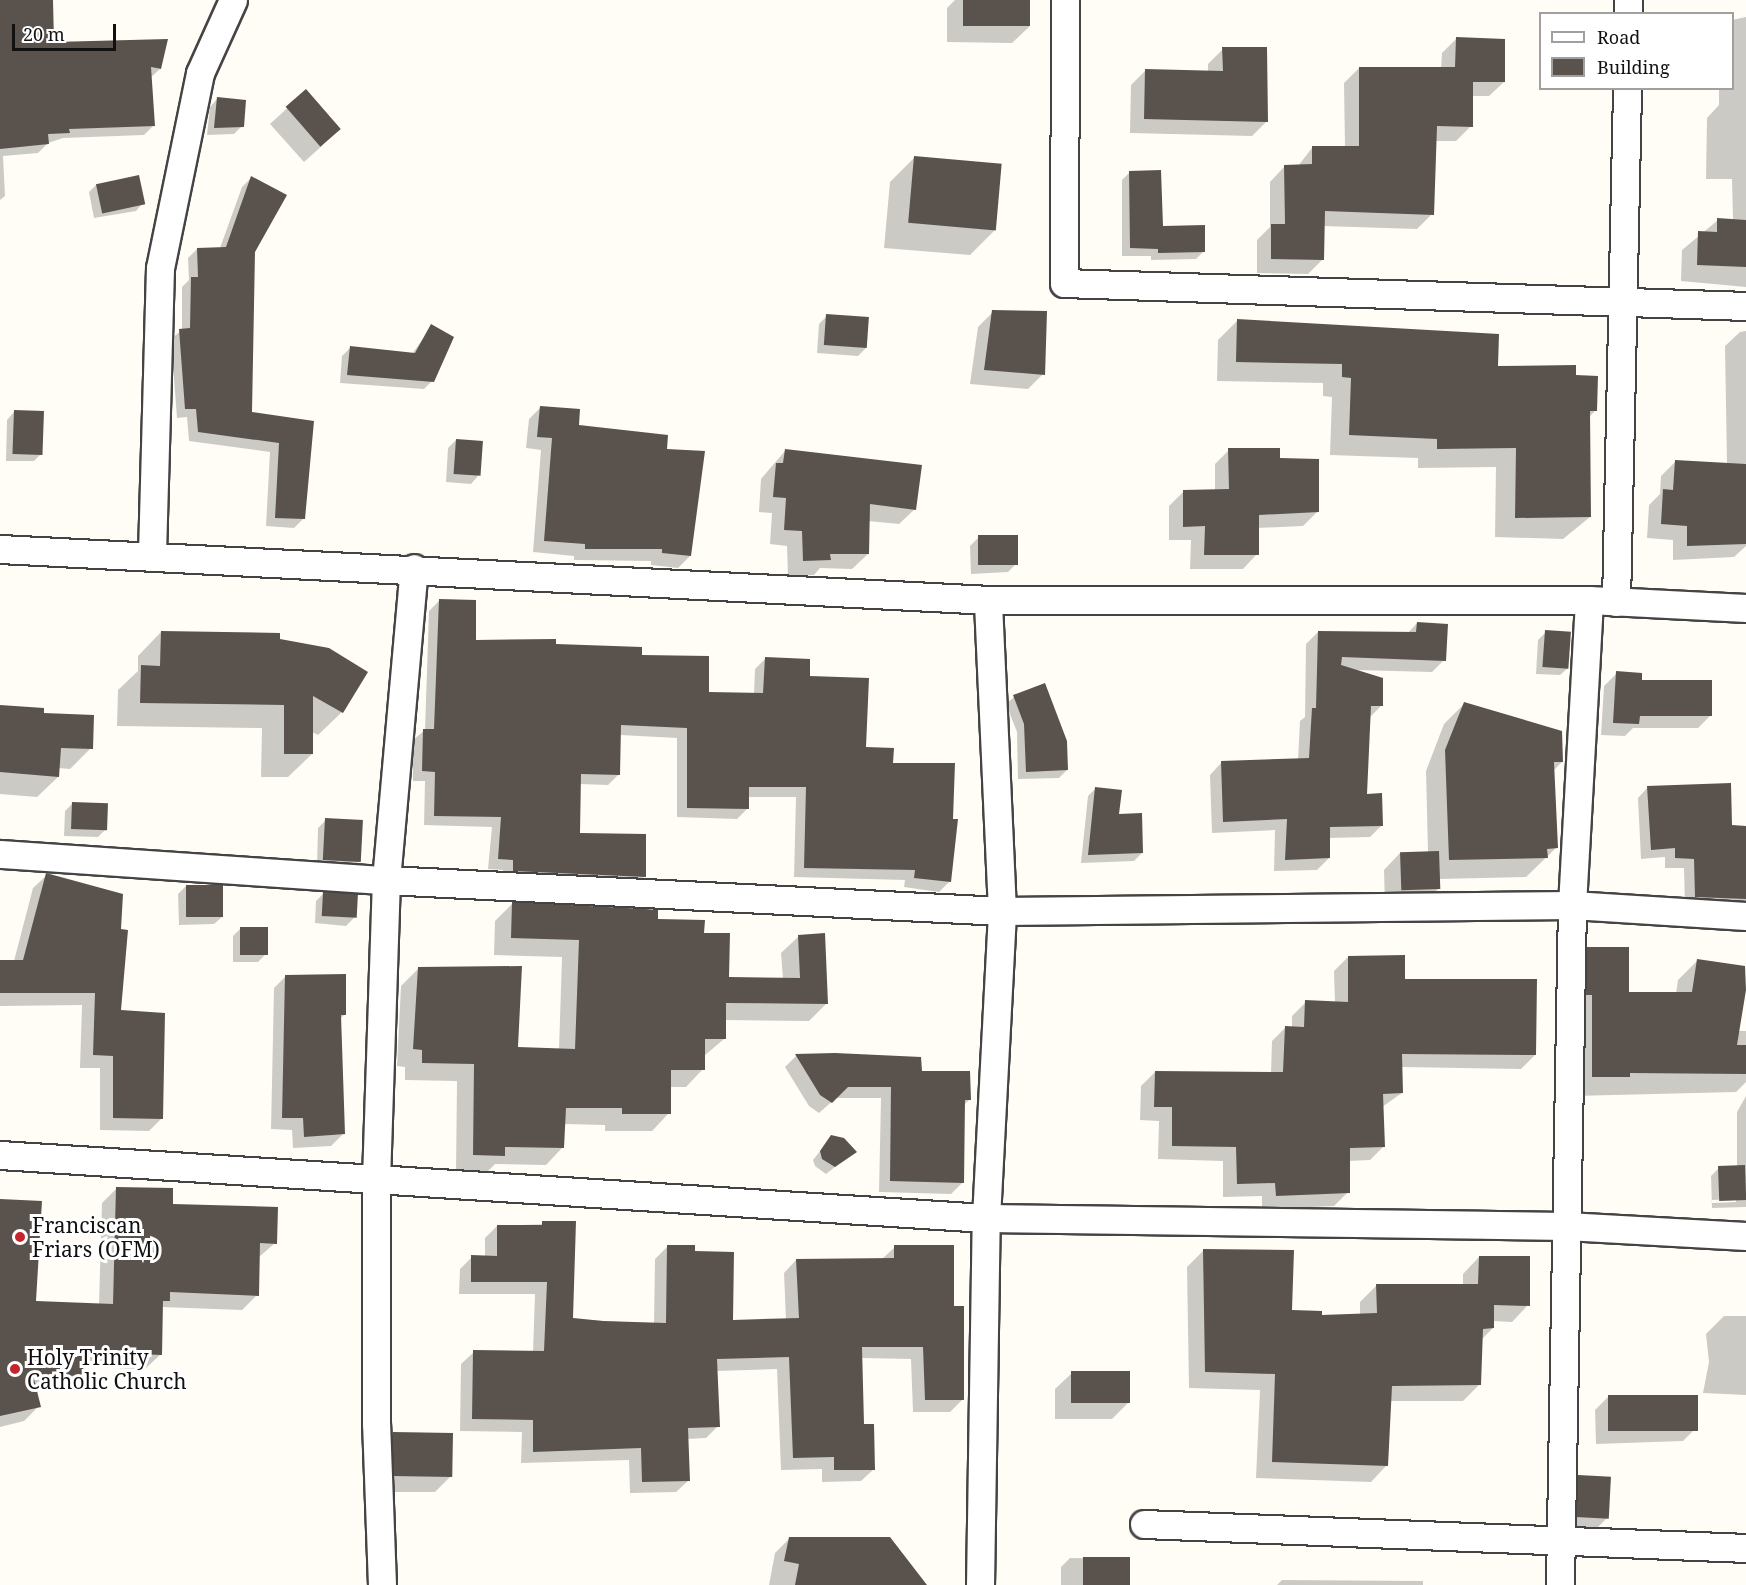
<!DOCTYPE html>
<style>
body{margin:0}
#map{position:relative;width:1746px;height:1585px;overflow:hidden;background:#fffdf5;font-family:"Noto Serif",serif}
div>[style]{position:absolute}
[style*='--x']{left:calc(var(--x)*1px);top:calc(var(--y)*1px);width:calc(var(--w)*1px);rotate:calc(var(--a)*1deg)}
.shadow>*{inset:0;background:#0003}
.building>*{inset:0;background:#5a524d;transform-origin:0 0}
.roads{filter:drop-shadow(2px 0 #444) drop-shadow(-2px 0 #444) drop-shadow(0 2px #444) drop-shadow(0 -2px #444)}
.minor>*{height:27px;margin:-13.5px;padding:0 13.5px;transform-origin:13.5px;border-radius:13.5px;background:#fff}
.dots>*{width:16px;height:16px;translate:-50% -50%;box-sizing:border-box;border:3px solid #fff;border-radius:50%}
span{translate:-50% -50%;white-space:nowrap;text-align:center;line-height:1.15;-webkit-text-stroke:6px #fff;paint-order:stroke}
.poi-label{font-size:21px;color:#111}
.left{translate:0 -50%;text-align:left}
.legend{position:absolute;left:1539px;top:12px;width:195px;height:78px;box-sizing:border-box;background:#fff;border:2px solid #a0a0a0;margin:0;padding:8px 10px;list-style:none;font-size:18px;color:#111}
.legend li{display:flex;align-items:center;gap:12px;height:30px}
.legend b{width:30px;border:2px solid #a0a0a0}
.scale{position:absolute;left:12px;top:24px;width:104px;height:27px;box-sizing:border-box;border:3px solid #111;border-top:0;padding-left:8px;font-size:18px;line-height:21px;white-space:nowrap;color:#111;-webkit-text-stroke:4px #fff;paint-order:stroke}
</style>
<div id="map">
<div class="shadow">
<div style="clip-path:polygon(0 0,52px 0,52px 43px,160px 69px,150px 78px,154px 125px,144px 135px,63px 138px,48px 143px,38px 153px,3px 156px,5px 196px,0 200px)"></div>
<div style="clip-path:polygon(955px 0,1029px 0,1029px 27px,1012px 43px,947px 42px,947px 8px)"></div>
<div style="clip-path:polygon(1746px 17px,1746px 287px,1681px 281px,1682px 250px,1718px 220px,1733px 220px,1732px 179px,1706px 179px,1707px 118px,1719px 105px,1719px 88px,1732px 88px,1732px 20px)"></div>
<div style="clip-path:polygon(1457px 38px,1504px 82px,1489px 96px,1472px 96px,1471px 126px,1456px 141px,1435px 141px,1432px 214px,1417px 229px,1323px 226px,1323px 259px,1308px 274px,1257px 273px,1257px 240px,1270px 227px,1270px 182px,1284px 167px,1298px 166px,1312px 148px,1345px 148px,1344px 83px,1359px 68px,1441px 69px,1442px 53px)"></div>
<div style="clip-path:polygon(1223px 49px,1267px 121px,1252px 136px,1130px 133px,1131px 85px,1146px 70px,1208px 72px,1208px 64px)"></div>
<div style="clip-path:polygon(306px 91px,323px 145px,304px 162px,270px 124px)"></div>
<div style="clip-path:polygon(217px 99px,242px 126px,234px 134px,207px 135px,210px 107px)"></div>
<div style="clip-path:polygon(915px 157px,994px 231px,970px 255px,884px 248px,890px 182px)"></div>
<div style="clip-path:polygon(1130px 172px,1161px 228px,1204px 251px,1196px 259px,1151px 260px,1151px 256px,1122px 256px,1122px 180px)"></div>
<div style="clip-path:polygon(251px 178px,250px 414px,312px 423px,303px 519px,294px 528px,266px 526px,270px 452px,189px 441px,187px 417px,177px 418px,171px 339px,182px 330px,182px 287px,189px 280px,188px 258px,197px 249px,220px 248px,242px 187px)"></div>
<div style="clip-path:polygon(97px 184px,143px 203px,136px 211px,94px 218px,89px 192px)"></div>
<div style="clip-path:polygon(993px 312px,1043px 374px,1028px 389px,970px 384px,978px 327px)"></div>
<div style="clip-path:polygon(827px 316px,866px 348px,858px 356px,817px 353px,819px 324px)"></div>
<div style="clip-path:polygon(1238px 320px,1497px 368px,1574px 376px,1595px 411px,1588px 418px,1590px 517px,1563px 539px,1495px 537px,1496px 467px,1418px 468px,1418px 458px,1330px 455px,1332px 397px,1323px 396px,1323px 383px,1217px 381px,1218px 340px)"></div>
<div style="clip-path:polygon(432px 326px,432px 381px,424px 389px,340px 383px,342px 356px,350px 348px,412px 354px)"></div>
<div style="clip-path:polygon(1746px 331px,1746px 546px,1734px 557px,1673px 560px,1673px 540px,1647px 538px,1649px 505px,1660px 494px,1661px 476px,1676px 461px,1727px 465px,1725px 346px,1740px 332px)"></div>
<div style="clip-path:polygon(541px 407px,577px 426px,665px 450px,690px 556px,678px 568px,651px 565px,651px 561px,574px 560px,574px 556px,533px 552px,541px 450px,526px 448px,529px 419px)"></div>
<div style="clip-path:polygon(14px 412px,42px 453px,34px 461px,6px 461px,7px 420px)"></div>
<div style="clip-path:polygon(456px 440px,478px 476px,471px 484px,446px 482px,448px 448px)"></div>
<div style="clip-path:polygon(1229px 450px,1278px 460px,1318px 511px,1303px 526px,1257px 528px,1257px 554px,1243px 569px,1190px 569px,1191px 540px,1169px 540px,1169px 506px,1184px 491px,1215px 491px,1215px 464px)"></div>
<div style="clip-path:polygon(785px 451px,915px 509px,899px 524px,868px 521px,868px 554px,852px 569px,820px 568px,814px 575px,788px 576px,787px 546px,770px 544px,772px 513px,759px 512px,761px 479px)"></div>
<div style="clip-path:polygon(978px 538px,1016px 564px,1008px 572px,971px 574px,970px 546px)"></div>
<div style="clip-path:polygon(439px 601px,474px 642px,555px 645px,640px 656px,707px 693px,754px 694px,755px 669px,765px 659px,808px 677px,864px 749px,892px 765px,950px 881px,939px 892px,904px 887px,905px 880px,794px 877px,796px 797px,747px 797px,747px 809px,737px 819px,677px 817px,677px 738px,620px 735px,619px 774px,608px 785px,579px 784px,578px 835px,644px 877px,634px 887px,503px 880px,503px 870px,488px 869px,492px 827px,424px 825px,425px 781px,413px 781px,413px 740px,425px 730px,429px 611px)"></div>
<div style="clip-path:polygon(1417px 623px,1444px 660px,1432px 672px,1355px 670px,1381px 706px,1369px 718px,1365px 795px,1382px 825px,1370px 837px,1328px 838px,1329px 858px,1317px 870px,1274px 871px,1275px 830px,1212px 833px,1210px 775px,1222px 762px,1298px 760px,1300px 721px,1305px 717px,1306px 644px,1318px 632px,1407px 634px)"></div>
<div style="clip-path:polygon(161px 632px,279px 640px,342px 712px,318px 735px,312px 732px,312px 754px,288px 777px,261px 777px,262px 728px,117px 726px,118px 690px,138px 671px,138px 656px)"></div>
<div style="clip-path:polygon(1546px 632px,1568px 668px,1560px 675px,1536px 674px,1538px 640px)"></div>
<div style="clip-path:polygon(1617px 673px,1640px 681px,1710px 716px,1698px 728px,1633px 728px,1625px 736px,1601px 735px,1604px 686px)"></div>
<div style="clip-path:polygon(1014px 697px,1067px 770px,1059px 778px,1018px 779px,1017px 732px,1006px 704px)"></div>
<div style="clip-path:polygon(1464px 704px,1562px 762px,1553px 771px,1556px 848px,1526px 877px,1439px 879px,1439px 888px,1422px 905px,1385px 906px,1384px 870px,1400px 853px,1428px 852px,1426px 771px,1444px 724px)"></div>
<div style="clip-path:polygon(0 705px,42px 715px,91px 748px,70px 769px,58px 768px,58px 777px,37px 797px,0 794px)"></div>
<div style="clip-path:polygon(1648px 787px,1730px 827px,1746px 827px,1746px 909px,1685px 907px,1684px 868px,1665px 868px,1665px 857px,1641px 859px,1638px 798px)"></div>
<div style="clip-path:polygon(1096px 788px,1142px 853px,1134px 861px,1081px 863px,1088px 796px)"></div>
<div style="clip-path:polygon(73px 803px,106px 829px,98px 837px,64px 836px,65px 811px)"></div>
<div style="clip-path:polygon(326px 820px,358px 862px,350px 870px,317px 867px,318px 828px)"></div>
<div style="clip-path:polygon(47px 875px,119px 931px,120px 1011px,162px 1118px,149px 1131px,100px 1130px,100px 1068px,80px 1068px,82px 1005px,0 1006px,0 961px,14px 961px,33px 888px)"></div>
<div style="clip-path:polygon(186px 886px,222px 917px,214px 924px,179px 925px,178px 894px)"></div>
<div style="clip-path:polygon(324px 893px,354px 918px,346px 926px,315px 923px,316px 901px)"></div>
<div style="clip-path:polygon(512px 904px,657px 921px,703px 934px,728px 978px,783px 979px,781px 953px,799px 936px,826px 1004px,809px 1021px,724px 1020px,724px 1039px,704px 1056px,703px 1069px,686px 1087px,669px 1087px,669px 1113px,652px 1131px,605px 1131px,605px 1125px,564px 1124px,563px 1147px,546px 1165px,495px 1164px,486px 1173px,456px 1172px,457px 1081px,405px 1080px,405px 1067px,397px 1066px,401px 986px,419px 968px,517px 1049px,559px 1050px,562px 957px,494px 955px,495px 921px)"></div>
<div style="clip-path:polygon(241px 928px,266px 954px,258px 962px,233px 962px,233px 936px)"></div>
<div style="clip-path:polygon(1588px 949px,1627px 994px,1676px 994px,1678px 980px,1697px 961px,1737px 1031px,1746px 1031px,1746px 1082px,1736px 1092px,1573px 1096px,1568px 968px)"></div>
<div style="clip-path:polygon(1348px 957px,1404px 981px,1535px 1055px,1521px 1069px,1401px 1067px,1402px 1093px,1382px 1107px,1384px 1146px,1370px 1160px,1348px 1161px,1348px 1192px,1334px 1206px,1262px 1209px,1262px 1196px,1223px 1197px,1223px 1161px,1158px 1159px,1159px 1121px,1140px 1120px,1141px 1086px,1155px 1072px,1271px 1073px,1272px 1041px,1286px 1027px,1292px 1027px,1292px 1016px,1306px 1002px,1335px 1003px,1334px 971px)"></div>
<div style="clip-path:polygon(286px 976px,345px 1014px,339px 1020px,343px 1134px,331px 1146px,293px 1148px,292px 1130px,271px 1129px,274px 988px)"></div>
<div style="clip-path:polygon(796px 1056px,920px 1058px,920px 1073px,970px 1099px,963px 1106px,962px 1183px,951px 1194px,879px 1192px,881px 1098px,836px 1098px,819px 1113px,809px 1106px,785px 1067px)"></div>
<div style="clip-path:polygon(evenodd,1746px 1096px,1746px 1207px,1712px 1208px,1711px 1176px,1719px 1168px,1737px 1167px,1737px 1112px,1746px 1096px,1736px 1199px,1736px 1202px,1712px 1203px,1712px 1200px,1736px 1199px)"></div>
<div style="clip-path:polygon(832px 1136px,854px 1152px,826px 1174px,815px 1166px,813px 1160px)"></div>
<div style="clip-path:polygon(117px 1188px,275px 1243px,258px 1258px,257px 1295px,242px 1310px,162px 1307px,161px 1354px,145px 1369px,82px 1367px,82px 1375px,67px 1390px,35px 1390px,39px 1406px,24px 1421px,0 1427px,0 1200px,35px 1303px,99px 1305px,102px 1203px)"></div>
<div style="clip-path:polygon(575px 1223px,571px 1319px,654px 1324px,655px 1259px,667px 1247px,693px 1253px,731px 1322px,786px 1320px,784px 1273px,796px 1260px,882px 1259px,895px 1247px,952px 1308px,963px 1399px,950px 1412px,913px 1412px,911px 1359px,861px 1358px,862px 1425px,874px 1469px,861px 1481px,822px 1482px,822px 1469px,781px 1470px,777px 1369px,716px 1371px,718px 1426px,706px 1438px,687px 1439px,689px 1480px,676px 1492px,630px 1493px,629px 1460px,521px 1463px,522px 1432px,460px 1431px,461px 1364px,474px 1352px,533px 1353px,535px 1294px,459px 1294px,460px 1269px,472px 1257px,485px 1257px,485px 1238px,497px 1226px)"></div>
<div style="clip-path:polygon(1204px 1250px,1290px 1312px,1320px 1317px,1360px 1315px,1360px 1302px,1376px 1286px,1463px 1286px,1463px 1274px,1479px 1257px,1528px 1305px,1512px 1322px,1493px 1321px,1493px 1328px,1482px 1339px,1480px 1384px,1463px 1401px,1389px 1401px,1387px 1465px,1371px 1482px,1256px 1478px,1260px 1390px,1189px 1388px,1187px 1267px)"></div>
<div style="clip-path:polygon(1724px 1316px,1746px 1316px,1746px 1395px,1703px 1393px,1709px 1362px,1706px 1334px)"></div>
<div style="clip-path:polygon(1072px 1373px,1129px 1402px,1112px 1419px,1055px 1419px,1055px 1389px)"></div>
<div style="clip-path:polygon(1609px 1396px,1696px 1428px,1683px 1441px,1596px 1444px,1595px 1410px)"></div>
<div style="clip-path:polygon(393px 1434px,451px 1476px,435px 1492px,378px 1492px,377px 1450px)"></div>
<div style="clip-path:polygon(1578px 1476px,1608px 1517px,1591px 1534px,1561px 1532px,1562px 1493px)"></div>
<div style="clip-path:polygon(789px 1539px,919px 1585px,769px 1585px,775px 1553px)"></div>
<div style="clip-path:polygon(1070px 1558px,1129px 1559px,1128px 1585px,1061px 1585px,1061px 1567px)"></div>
<div style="clip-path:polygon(1282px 1580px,1423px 1581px,1423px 1585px,1277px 1585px)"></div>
</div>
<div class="building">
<div style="clip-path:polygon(0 0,53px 0,54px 42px,168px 39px,161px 69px,151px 67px,155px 126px,69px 129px,70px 133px,48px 134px,49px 144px,0 149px)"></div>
<div style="left:963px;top:0;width:67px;height:26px"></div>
<div style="clip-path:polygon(1456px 37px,1505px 39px,1505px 82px,1473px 82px,1473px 127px,1437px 126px,1434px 215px,1325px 211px,1324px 260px,1271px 259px,1271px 224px,1285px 224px,1284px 165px,1312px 164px,1312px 146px,1359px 146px,1359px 67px,1455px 67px)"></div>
<div style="clip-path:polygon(1222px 47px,1267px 47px,1268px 122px,1144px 119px,1145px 69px,1223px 71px)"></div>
<div style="left:306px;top:89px;width:53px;height:27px;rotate:49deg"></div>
<div style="clip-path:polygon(217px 97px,246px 100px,244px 127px,214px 128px)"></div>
<div style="left:914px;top:156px;width:88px;height:67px;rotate:5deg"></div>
<div style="clip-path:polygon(1161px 170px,1163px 226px,1205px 225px,1205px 252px,1158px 253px,1158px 249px,1130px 248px,1129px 171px)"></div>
<div style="left:139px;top:175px;width:30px;height:44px;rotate:78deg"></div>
<div style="clip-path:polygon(251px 176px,287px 195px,255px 252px,252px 412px,314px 421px,305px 519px,275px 518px,279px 443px,198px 432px,196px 409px,185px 409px,179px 329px,190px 328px,191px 277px,198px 277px,197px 248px,226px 247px)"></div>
<div style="clip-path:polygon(1717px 218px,1746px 220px,1746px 267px,1697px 265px,1698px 231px,1717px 232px)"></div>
<div style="clip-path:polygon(992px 310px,1047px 311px,1045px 375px,984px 370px)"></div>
<div style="left:826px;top:314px;width:43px;height:31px;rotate:4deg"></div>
<div style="clip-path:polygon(1237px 319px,1499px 334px,1498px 366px,1576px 365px,1576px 375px,1598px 376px,1597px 411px,1590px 411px,1591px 517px,1515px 518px,1516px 448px,1437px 449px,1437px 439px,1349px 435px,1351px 378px,1342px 377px,1342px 364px,1236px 362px)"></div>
<div style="clip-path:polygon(431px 324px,454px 337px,434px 382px,347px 375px,350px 346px,415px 353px)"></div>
<div style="clip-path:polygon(540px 406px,580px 409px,579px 425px,668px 435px,667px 449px,705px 451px,691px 556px,662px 553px,662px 549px,585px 549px,585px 544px,544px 541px,552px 438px,537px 437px)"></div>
<div style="left:14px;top:410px;width:30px;height:44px;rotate:2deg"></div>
<div style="left:456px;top:439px;width:27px;height:35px;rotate:4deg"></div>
<div style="clip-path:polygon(1228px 448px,1280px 448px,1280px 458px,1319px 459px,1319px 512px,1259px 515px,1259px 555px,1204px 555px,1205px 526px,1183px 527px,1183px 490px,1229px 489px)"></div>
<div style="clip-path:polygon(785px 449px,922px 465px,916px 510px,870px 504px,869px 554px,830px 554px,831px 560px,803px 561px,802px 531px,784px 530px,786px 498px,773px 497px,776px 463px,783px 463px)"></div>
<div style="clip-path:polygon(1675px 460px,1746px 464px,1746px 544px,1687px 546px,1687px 526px,1661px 524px,1663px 489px,1673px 490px)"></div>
<div style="left:1018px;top:535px;width:30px;height:40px;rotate:90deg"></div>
<div style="clip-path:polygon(439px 599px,476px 600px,476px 640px,556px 639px,556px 644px,642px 647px,642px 655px,709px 656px,709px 692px,763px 693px,765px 657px,810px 659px,810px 676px,869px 678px,866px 747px,894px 748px,893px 763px,955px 763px,953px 819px,958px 819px,951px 882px,914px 878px,915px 870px,804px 868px,806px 787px,749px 787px,749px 809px,687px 808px,687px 728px,621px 725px,620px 775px,581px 774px,580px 833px,646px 834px,646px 877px,513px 871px,513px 860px,498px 859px,501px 817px,434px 816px,435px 772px,422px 771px,423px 729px,434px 729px)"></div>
<div style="clip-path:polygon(1417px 622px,1448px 624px,1446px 661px,1342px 657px,1341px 665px,1383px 678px,1383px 706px,1371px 706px,1367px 794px,1382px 793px,1383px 826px,1330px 827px,1330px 858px,1285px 860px,1287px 819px,1223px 822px,1221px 761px,1309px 758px,1312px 708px,1316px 708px,1318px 631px,1416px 632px)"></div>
<div style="left:1545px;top:630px;width:26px;height:37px;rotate:4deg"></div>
<div style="clip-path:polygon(161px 631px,280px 633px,280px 639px,329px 648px,368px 672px,343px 713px,313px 696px,313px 754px,284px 754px,284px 705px,140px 703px,141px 665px,160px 666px)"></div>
<div style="clip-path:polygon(1616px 671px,1642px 673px,1642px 680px,1712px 680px,1712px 716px,1640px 716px,1639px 724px,1613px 723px)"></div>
<div style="clip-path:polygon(1045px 683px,1067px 741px,1068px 770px,1026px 772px,1024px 724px,1013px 695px)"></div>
<div style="clip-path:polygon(1464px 702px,1562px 731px,1563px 762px,1554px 762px,1558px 848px,1547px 849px,1548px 858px,1449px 860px,1445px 750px)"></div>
<div style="clip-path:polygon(0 705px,44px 708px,44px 713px,94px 715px,93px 749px,61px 748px,59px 777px,0 772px)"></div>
<div style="clip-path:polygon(1731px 783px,1732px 825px,1746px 826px,1746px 899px,1695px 897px,1694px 859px,1675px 858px,1675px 848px,1651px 850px,1647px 786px)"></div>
<div style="clip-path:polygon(1095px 787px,1122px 790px,1119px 814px,1142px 813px,1143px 853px,1088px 855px)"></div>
<div style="left:72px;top:802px;width:36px;height:27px;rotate:2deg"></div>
<div style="left:325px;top:818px;width:38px;height:42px;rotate:3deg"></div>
<div style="left:1439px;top:851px;width:38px;height:39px;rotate:88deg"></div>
<div style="clip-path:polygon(46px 873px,123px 894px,121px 929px,128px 930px,121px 1010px,165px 1013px,163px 1119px,113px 1118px,113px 1056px,93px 1055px,95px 993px,0 993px,0 960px,23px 960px)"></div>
<div style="left:186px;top:885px;width:37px;height:32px"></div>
<div style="left:323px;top:892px;width:35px;height:24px;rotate:3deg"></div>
<div style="clip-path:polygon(512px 902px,646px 909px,658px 910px,658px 919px,705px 920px,704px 933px,730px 933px,729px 977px,800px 978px,798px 935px,825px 933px,828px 1004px,726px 1003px,726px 1039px,705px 1039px,705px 1070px,671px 1070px,671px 1114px,622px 1114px,622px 1108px,566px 1108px,564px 1148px,505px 1147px,505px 1156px,473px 1155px,474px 1064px,422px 1063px,422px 1050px,413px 1049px,418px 967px,522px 966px,518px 1047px,575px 1049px,579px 940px,511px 938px)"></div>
<div style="left:240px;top:927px;width:28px;height:28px"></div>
<div style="clip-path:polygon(1587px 947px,1629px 947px,1629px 992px,1692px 992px,1697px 959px,1745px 966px,1746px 990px,1737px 1045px,1746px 1045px,1746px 1074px,1630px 1073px,1630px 1077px,1592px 1077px,1592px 995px,1586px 995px)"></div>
<div style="clip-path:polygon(1405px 955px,1405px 979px,1537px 979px,1536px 1055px,1402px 1054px,1403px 1093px,1383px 1094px,1385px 1147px,1350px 1148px,1350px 1193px,1276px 1196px,1275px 1183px,1237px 1184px,1236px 1147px,1172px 1146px,1172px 1107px,1154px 1107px,1155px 1071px,1283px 1072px,1285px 1026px,1304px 1027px,1305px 1000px,1348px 1002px,1348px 956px)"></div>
<div style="clip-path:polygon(346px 974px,346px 1015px,341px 1015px,345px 1134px,304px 1137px,303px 1118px,282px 1118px,285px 975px)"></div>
<div style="clip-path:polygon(835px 1053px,921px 1057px,922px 1071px,970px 1071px,971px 1100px,965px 1100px,964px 1183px,890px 1181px,891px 1087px,848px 1087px,832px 1103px,820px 1095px,795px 1054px)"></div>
<div style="clip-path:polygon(831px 1135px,844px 1138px,857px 1152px,835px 1167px,822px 1159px,820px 1151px)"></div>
<div style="left:1745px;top:1165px;width:35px;height:27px;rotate:88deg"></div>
<div style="clip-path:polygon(116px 1187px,173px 1188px,173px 1204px,278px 1207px,277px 1244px,260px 1243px,259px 1296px,170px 1292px,170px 1301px,163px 1301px,162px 1355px,84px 1352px,83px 1376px,33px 1375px,41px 1407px,0 1416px,0 1199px,42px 1201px,36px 1301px,113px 1304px)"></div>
<div style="clip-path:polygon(542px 1221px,576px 1221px,573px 1318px,603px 1321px,666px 1323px,667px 1245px,695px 1245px,695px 1251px,734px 1252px,733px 1320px,799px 1318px,796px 1259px,894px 1258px,894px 1245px,954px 1245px,954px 1306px,964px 1306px,964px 1400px,925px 1400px,923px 1347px,862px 1347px,864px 1424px,874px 1424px,875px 1470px,834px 1470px,834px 1457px,793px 1458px,789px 1357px,717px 1359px,720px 1427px,688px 1428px,690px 1481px,642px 1482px,641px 1448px,533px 1452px,533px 1420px,472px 1419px,473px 1350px,544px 1351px,547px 1282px,471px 1282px,471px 1255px,497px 1256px,497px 1225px,542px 1225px)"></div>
<div style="clip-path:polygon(1203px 1249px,1294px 1250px,1292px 1310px,1322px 1311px,1322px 1315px,1377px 1313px,1376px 1284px,1478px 1284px,1479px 1256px,1530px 1256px,1530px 1306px,1494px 1305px,1494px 1328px,1483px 1329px,1481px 1385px,1392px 1386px,1388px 1466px,1272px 1462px,1275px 1374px,1205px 1372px)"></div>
<div style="left:1071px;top:1371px;width:59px;height:32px"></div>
<div style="left:1608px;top:1395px;width:90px;height:36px"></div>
<div style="left:393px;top:1432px;width:60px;height:44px;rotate:1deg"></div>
<div style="left:1578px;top:1475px;width:33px;height:42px;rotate:3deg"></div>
<div style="clip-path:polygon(789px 1537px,890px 1537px,927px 1585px,795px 1585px,799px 1564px,784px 1561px)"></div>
<div style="left:1083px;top:1557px;width:47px;height:28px"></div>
</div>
<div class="roads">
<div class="minor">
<div style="--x:1065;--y:0;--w:283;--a:90.2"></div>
<div style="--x:1064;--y:283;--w:682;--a:1.93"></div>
<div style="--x:1628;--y:14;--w:14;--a:-90"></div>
<div style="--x:0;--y:549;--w:989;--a:2.95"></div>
<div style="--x:988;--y:600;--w:601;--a:0"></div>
<div style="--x:1589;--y:600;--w:157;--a:2.9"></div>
<div style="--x:152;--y:554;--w:286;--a:-88.4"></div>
<div style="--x:160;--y:268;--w:199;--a:-78.4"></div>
<div style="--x:200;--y:73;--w:80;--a:-65.7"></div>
<div style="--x:1616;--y:602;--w:514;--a:-88.77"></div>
<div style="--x:0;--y:854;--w:387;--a:3.9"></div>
<div style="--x:386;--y:880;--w:617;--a:2.88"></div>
<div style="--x:1002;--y:911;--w:570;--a:-0.6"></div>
<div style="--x:1572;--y:905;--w:174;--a:3.6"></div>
<div style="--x:0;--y:1155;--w:988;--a:3.66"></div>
<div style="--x:986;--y:1218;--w:580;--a:0.79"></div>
<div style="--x:1566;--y:1226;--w:180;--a:3.2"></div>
<div style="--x:1144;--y:1524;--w:602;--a:2.28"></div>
<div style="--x:382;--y:1585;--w:161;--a:-92.1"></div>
<div style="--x:376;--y:1424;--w:244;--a:-90"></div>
<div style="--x:376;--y:1180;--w:300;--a:-88.1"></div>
<div style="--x:386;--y:880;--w:313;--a:-84.9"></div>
<div style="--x:980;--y:1585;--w:367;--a:-89.1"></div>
<div style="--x:986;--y:1218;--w:307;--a:-87"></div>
<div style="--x:1002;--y:911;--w:311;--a:-92.6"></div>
<div style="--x:1560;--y:1585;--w:680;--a:-88.99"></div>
<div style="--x:1572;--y:905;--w:305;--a:-86.8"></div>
</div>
</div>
<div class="dots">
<div style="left:20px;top:1237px;background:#c4262e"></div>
<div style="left:15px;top:1369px;background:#c4262e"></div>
</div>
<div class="poi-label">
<span class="left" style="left:32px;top:1237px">Franciscan<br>Friars (OFM)</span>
<span class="left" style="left:27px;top:1369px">Holy Trinity<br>Catholic Church</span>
</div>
<ul class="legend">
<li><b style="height:8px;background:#fff"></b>Road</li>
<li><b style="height:16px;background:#5a524d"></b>Building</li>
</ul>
<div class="scale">20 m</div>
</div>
